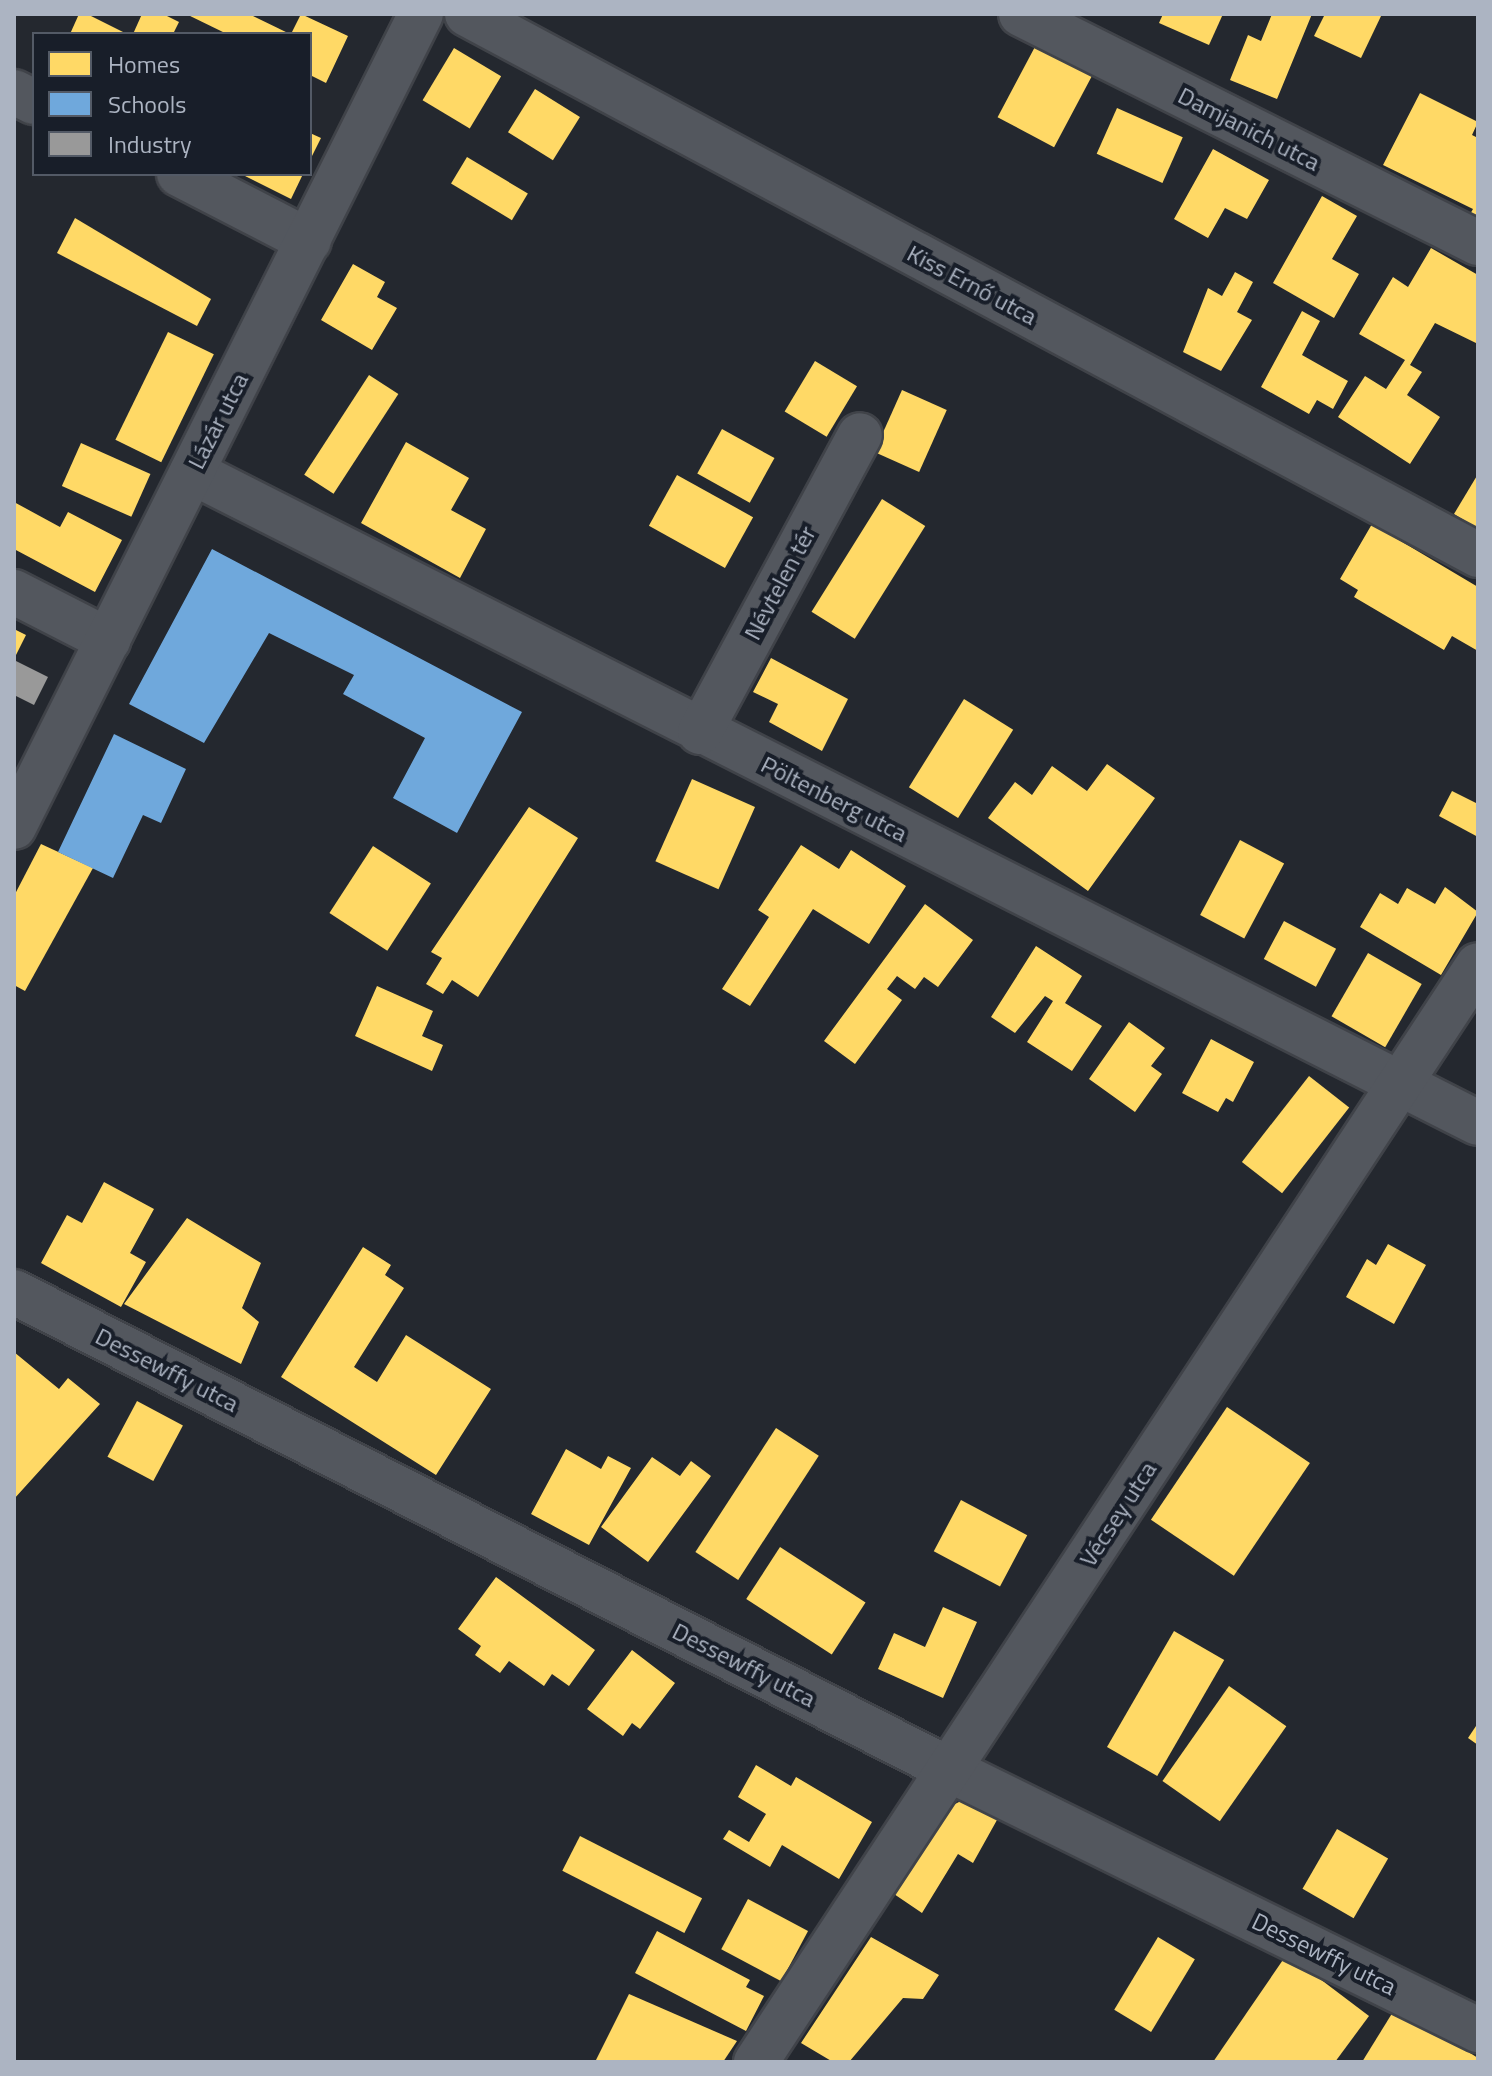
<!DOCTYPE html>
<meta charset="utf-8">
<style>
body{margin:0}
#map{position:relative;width:1492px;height:2076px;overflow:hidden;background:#24282f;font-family:"Titillium Web",sans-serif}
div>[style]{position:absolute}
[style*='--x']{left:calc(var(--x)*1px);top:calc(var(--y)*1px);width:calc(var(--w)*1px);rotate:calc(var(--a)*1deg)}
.homes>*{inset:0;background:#ffd966;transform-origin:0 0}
.schools>*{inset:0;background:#6fa8dc}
.industry>*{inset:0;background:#999}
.roads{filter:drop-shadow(2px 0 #404349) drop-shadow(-2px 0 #404349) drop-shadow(0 2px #404349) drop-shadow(0 -2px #404349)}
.minor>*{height:44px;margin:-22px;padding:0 22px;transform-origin:22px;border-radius:22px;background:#53575e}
span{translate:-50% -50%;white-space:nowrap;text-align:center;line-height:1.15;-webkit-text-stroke:8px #181e29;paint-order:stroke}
.street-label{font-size:24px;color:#acb4c2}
.frame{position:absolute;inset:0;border:16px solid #acb4c2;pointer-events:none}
.legend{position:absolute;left:32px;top:32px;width:280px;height:144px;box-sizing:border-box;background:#181e29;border:2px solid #535a66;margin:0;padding:10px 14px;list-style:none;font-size:24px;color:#acb4c2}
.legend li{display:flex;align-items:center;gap:16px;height:40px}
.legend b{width:40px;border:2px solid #535a66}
</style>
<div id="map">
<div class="homes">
<div style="clip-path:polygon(79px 14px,87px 14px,127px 34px,70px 34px)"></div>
<div style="clip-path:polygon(142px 14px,163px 14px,179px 22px,173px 34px,133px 34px)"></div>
<div style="clip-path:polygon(186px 14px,249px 14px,290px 34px,227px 34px)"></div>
<div style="clip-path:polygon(301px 14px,348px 36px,326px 83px,310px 75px,310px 34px,291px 34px)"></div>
<div style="clip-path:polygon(1163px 14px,1223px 14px,1209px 45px,1159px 23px)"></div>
<div style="clip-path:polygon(1272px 14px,1312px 14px,1277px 99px,1230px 80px,1248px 35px,1261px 41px)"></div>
<div style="clip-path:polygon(1325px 14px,1382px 14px,1361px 58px,1314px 36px)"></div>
<div style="left:1037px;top:43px;width:64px;height:84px;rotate:28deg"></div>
<div style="left:454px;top:48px;width:55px;height:61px;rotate:31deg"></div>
<div style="left:535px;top:89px;width:53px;height:51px;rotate:32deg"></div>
<div style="clip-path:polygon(1420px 93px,1478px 122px,1472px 135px,1478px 138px,1478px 220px,1469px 216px,1473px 209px,1383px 165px)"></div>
<div style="left:1117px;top:108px;width:72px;height:50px;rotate:24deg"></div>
<div style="clip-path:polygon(310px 133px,321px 138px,310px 160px)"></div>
<div style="clip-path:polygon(1213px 149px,1269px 180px,1247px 219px,1225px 208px,1208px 238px,1174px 219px)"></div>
<div style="left:467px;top:157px;width:71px;height:31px;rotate:31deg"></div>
<div style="clip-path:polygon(241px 174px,303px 174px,291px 199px)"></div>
<div style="clip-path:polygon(1322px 196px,1357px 216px,1332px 259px,1359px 274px,1334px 318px,1273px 283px)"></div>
<div style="clip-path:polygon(75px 218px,211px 299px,197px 326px,57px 253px)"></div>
<div style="clip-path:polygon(1431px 248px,1478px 275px,1478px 344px,1435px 323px,1410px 365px,1422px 372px,1407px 395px,1440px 417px,1410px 464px,1338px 417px,1365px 376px,1386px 389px,1405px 360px,1359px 334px,1393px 277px,1408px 287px)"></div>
<div style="clip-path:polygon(353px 264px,385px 282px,377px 297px,397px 308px,372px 350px,321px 320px)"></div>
<div style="clip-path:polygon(1235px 272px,1253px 282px,1237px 312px,1252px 320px,1221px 371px,1183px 352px,1208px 288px,1222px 296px)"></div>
<div style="clip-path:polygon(1302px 311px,1320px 321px,1302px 355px,1348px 381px,1333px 409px,1317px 400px,1309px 414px,1261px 387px)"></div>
<div style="left:168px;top:332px;width:51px;height:120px;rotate:26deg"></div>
<div style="left:815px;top:361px;width:49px;height:59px;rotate:31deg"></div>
<div style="left:369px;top:375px;width:35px;height:119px;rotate:33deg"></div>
<div style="left:902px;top:390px;width:49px;height:68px;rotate:24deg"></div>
<div style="left:722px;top:429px;width:60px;height:51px;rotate:29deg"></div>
<div style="clip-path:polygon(406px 442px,469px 478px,451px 510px,486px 529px,460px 578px,361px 523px)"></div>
<div style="left:81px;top:443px;width:76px;height:47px;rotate:24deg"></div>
<div style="clip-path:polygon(1478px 474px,1478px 529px,1454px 514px)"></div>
<div style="left:677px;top:475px;width:87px;height:58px;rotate:29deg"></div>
<div style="left:882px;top:499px;width:51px;height:133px;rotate:32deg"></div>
<div style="clip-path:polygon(14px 502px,60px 527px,68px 512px,122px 540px,95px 592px,14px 549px)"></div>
<div style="clip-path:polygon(1372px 524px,1478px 587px,1478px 651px,1452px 636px,1444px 650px,1354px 597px,1358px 590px,1340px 579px)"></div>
<div style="clip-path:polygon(14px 629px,26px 635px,14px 659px)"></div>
<div style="clip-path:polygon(771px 658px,848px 699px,822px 751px,769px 722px,778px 704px,753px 692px)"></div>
<div style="left:964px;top:699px;width:58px;height:104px;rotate:32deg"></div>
<div style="clip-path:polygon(1107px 764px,1155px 798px,1088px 891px,988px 818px,1015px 782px,1032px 795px,1052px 766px,1087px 791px)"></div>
<div style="left:692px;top:779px;width:69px;height:90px;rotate:24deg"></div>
<div style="clip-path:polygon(1452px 791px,1478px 804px,1478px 837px,1439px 816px)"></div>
<div style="clip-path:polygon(529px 807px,578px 838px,478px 997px,452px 980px,443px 994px,426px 984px,442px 958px,431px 952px)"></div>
<div style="left:1240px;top:840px;width:50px;height:85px;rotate:28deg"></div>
<div style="clip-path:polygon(41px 844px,93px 868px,25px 991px,14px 985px,14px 896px)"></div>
<div style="clip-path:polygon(801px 845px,839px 869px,851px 850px,906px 886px,869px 944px,813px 909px,750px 1006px,722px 989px,769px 917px,758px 910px)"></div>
<div style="left:373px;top:846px;width:69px;height:80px;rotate:33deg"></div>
<div style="clip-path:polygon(1445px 887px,1478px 912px,1441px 975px,1360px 927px,1380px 893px,1398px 904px,1407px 888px,1435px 904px)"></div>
<div style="clip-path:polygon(925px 904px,973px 940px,938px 987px,924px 977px,915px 989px,897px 976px,887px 989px,902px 1000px,855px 1064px,824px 1041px)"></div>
<div style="left:1284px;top:921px;width:59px;height:43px;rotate:28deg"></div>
<div style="clip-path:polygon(1036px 946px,1082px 976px,1065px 1003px,1102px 1026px,1072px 1071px,1027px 1042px,1053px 1001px,1045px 996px,1015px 1033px,991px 1017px)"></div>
<div style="left:1368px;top:953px;width:62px;height:73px;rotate:30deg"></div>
<div style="clip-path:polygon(377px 986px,433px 1011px,422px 1036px,443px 1045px,432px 1071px,355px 1036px)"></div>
<div style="clip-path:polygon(1129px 1022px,1165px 1048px,1151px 1066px,1162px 1074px,1135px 1112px,1089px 1079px)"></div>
<div style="clip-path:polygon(1211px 1039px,1254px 1062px,1233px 1102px,1226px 1098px,1218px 1112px,1182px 1093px)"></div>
<div style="left:1309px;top:1076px;width:51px;height:109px;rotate:38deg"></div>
<div style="clip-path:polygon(104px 1182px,154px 1209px,130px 1253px,146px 1262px,121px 1307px,41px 1263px,67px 1215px,82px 1223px)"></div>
<div style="clip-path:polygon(187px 1218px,261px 1263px,242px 1308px,259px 1322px,241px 1364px,124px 1304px)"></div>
<div style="clip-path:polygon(1388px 1244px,1426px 1265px,1394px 1324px,1346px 1297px,1367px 1259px,1376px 1265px)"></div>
<div style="clip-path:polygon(363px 1247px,391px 1265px,385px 1275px,404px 1288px,354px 1367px,377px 1382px,406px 1335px,491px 1389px,436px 1475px,281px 1377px)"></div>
<div style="clip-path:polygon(14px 1352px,59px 1389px,68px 1378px,100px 1404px,14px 1499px)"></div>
<div style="left:137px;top:1401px;width:52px;height:63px;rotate:28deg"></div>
<div style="left:1227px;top:1407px;width:100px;height:136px;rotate:34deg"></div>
<div style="left:776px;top:1428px;width:51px;height:148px;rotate:33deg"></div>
<div style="clip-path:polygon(566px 1449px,601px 1469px,608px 1456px,631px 1468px,589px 1545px,531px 1514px)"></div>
<div style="clip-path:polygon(652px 1457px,680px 1476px,691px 1461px,711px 1476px,648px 1562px,601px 1527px)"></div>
<div style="left:961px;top:1500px;width:75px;height:58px;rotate:28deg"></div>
<div style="left:780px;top:1547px;width:102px;height:62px;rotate:33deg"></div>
<div style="clip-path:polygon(496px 1577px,595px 1650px,569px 1686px,552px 1674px,544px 1686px,509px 1661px,500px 1673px,475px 1655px,481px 1646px,458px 1629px)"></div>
<div style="clip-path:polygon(943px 1607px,977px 1622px,943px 1698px,878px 1669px,894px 1633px,925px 1647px)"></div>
<div style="left:1174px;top:1631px;width:58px;height:134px;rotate:30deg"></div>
<div style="clip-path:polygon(632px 1650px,675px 1683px,640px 1729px,632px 1723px,623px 1736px,587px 1709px)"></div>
<div style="left:1229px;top:1686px;width:70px;height:116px;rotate:35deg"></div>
<div style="clip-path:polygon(1478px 1723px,1478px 1745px,1468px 1738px)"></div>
<div style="clip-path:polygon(756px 1765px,791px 1786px,796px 1777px,872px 1822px,839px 1879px,782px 1845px,770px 1867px,723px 1839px,729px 1830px,749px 1842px,766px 1814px,738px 1797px)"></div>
<div style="clip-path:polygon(975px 1794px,1002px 1811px,973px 1863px,958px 1854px,922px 1913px,894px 1894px,951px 1806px)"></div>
<div style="left:1337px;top:1829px;width:59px;height:69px;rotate:30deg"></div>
<div style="left:580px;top:1836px;width:137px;height:39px;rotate:27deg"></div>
<div style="left:748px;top:1899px;width:68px;height:57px;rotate:28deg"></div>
<div style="clip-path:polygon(657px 1931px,750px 1980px,746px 1987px,764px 1996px,746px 2031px,635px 1973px)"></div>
<div style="clip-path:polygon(871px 1937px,939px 1975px,923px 1999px,903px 1998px,849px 2062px,833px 2062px,801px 2043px)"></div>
<div style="left:1158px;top:1937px;width:43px;height:85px;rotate:31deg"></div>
<div style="clip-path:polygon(1287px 1954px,1369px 2016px,1335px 2062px,1213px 2062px)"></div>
<div style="clip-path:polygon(629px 1994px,737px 2041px,723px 2062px,595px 2062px)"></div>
<div style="clip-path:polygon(1396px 2007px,1478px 2058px,1478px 2062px,1362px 2062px)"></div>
</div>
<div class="schools">
<div style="clip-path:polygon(212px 549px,522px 712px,457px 833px,393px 798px,425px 738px,343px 694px,354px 675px,269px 633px,204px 743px,129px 704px)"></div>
<div style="clip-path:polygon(114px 734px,186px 769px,161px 823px,143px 815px,113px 878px,58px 852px)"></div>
</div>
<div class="industry">
<div style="clip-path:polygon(14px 660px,48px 677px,34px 705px,14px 695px)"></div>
</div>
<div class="roads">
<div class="minor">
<div style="--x:467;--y:14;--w:1147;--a:28.15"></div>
<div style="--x:1021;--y:14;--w:511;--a:26.62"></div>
<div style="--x:14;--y:92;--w:22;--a:27"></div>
<div style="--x:179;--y:174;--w:146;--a:27.3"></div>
<div style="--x:192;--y:472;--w:1441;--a:26.85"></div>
<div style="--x:14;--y:592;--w:106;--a:27.1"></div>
<div style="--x:700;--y:732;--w:337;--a:-61.7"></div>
<div style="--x:14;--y:827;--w:909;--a:-63.41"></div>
<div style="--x:14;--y:1292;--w:1051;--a:27.05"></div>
<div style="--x:950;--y:1770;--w:589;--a:26.22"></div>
<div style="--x:756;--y:2062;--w:1313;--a:-56.65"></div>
</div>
</div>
<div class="street-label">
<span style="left:1249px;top:129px;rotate:27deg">Damjanich utca</span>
<span style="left:972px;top:285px;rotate:28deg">Kiss Ernő utca</span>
<span style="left:218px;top:421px;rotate:-63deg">Lázár utca</span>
<span style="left:780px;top:583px;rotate:-62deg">Névtelen tér</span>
<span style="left:834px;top:799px;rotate:27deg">Pöltenberg utca</span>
<span style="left:167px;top:1370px;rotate:27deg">Dessewffy utca</span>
<span style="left:1118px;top:1514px;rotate:-57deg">Vécsey utca</span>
<span style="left:744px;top:1665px;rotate:27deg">Dessewffy utca</span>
<span style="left:1324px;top:1954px;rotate:26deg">Dessewffy utca</span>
</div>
<div class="frame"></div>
<ul class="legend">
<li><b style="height:22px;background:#ffd966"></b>Homes</li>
<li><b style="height:22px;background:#6fa8dc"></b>Schools</li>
<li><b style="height:22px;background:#999"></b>Industry</li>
</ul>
</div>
